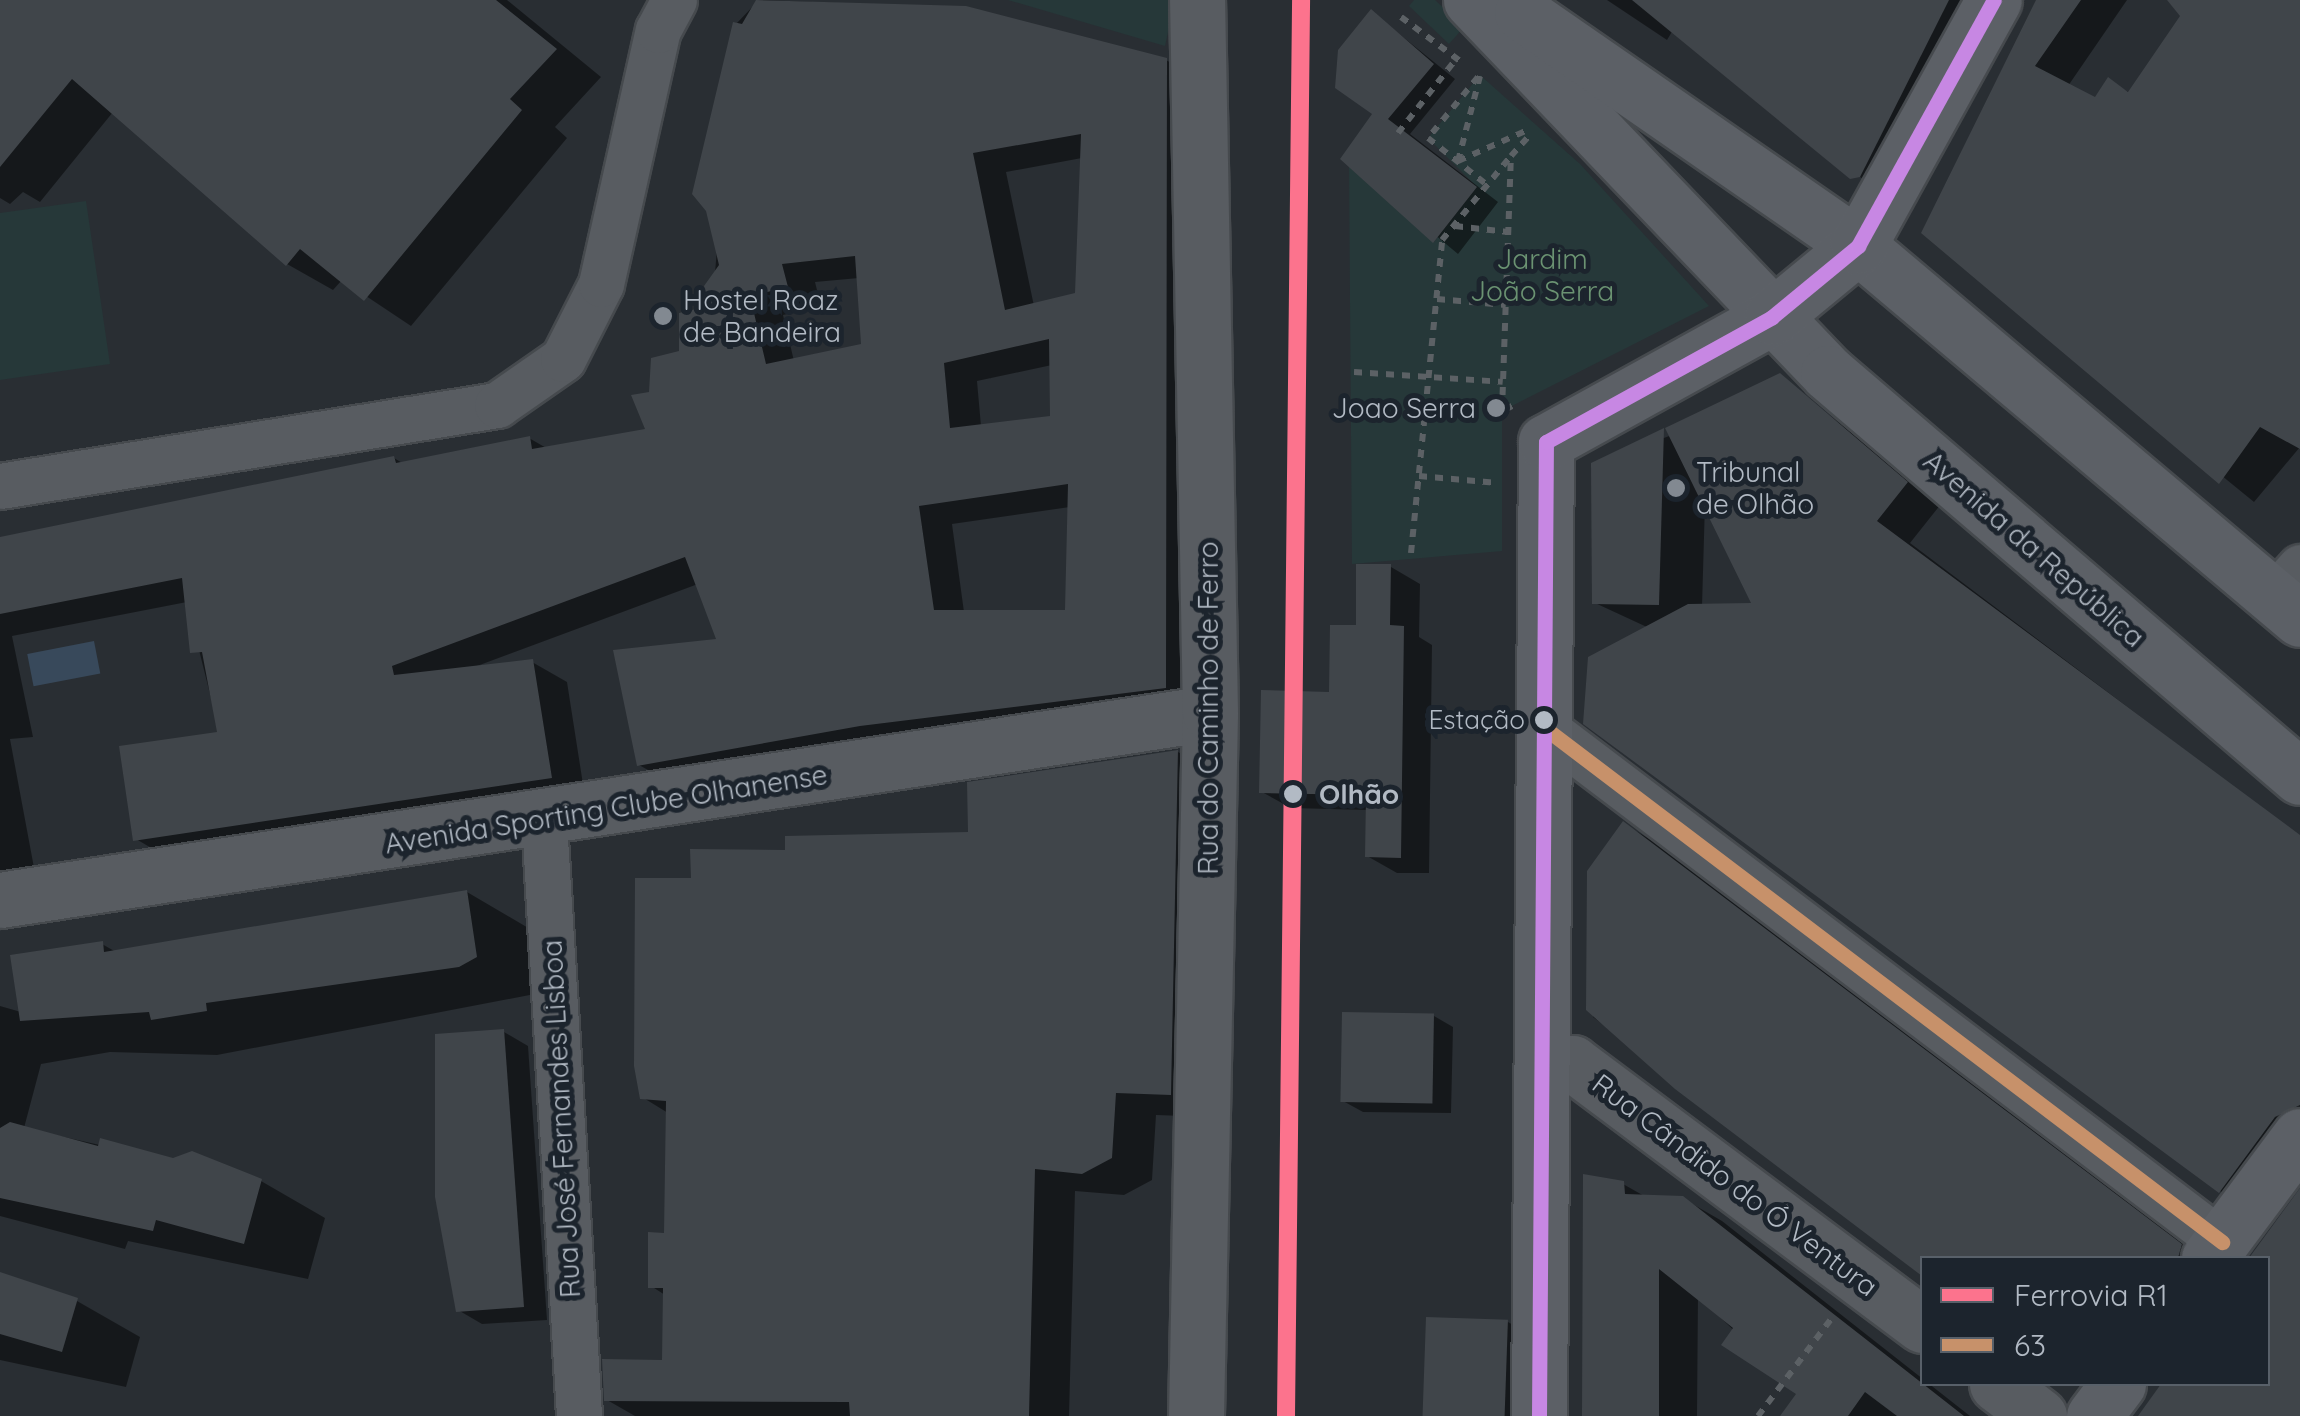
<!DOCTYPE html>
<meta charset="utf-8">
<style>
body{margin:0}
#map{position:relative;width:2300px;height:1416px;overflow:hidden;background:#292e33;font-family:Quicksand,sans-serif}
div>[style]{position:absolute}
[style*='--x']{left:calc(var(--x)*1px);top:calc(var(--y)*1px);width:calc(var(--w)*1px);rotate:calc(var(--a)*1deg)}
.green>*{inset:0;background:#263839}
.water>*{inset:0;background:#38495b;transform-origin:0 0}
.shadow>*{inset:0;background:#0007}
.building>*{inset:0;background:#40454a;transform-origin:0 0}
.path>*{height:6px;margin-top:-3px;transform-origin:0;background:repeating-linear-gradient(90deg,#5c6165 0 8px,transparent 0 16px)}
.roads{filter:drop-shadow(2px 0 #464a4e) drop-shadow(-2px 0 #464a4e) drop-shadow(0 2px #464a4e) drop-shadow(0 -2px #464a4e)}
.minor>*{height:45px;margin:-22.5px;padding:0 22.5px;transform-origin:22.5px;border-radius:22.5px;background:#585c61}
.tertiary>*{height:55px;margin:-27.5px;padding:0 27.5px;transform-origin:27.5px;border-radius:27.5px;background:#585c61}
.secondary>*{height:55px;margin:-27.5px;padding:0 27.5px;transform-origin:27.5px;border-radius:27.5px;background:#5c6066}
.bus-1>*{height:15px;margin:-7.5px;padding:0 7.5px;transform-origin:7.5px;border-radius:7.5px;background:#c7916a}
.bus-2>*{height:15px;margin:-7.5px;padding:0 7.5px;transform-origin:7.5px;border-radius:7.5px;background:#c787e3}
.rail-1>*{height:18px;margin:-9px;padding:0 9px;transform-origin:9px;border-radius:9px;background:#fc738d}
.dots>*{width:28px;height:28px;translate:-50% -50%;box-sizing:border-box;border:5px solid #1c242d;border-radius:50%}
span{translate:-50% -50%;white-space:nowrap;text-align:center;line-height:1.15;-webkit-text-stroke:10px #1c242d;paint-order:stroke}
.bus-label{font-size:26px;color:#b2bac4}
.right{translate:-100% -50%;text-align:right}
.park-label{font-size:28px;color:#6b9372}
.poi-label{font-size:28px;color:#b2bac4}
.left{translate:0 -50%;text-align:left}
.street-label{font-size:28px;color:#b2bac4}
.stop-label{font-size:28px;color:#b2bac4;font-weight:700}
.legend{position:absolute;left:1920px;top:1256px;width:350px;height:130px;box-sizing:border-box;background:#1c242d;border:2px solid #586069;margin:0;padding:12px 18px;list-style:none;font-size:30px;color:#b2bac4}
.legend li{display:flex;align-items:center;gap:20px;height:50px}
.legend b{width:50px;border:2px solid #586069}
</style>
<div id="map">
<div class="green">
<div style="clip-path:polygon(1008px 0,1175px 0,1165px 46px)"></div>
<div style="clip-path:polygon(1414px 0,1435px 0,1464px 27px,1449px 44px,1409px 6px)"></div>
<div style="clip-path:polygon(1480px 75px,1580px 164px,1709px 306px,1502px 411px,1502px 551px,1352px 564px,1349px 166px,1434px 242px,1477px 187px,1428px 138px)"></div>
<div style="clip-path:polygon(86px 201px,110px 364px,0 380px,0 213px)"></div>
</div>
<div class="water">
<div style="left:94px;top:641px;width:33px;height:68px;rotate:79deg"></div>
</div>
<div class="shadow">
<div style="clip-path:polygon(0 0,507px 0,601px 77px,555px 127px,567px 138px,411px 326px,342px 280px,333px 290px,287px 264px,113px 112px,40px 202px,23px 192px,10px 204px,0 198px)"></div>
<div style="clip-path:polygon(evenodd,759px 0,966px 8px,1166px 60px,1200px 80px,1200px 707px,673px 784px,639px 765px,720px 641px,698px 584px,477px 666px,532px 662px,567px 682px,585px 797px,170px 859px,136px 839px,220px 734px,187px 602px,12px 636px,33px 737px,10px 739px,35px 873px,0 878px,0 539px,394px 458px,404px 464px,529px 438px,548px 449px,648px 431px,652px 394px,712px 308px,736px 24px,759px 0,1082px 158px,1077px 295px,1034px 306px,1006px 172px,1082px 158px,759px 0,859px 278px,864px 346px,794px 361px,783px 315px,821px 306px,815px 282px,859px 278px,759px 0,1052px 365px,1052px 418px,981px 426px,977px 381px,1052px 365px,759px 0,1070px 507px,1068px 612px,964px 612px,952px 524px,1070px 507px)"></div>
<div style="clip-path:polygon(1607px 0,2000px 0,1887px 198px,1673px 30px,1667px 40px)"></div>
<div style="clip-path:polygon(2044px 0,2127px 0,2068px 86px,2096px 100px,2108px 80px,2130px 93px,2184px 16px,2170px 0,2300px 0,2300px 447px,2254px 502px,1924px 233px)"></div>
<div style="clip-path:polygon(1372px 12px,1455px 79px,1410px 134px,1498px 202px,1458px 254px,1344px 159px,1376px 113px)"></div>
<div style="clip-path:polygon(evenodd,1780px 376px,1941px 504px,1910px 543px,2300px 837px,2300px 1154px,2255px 1211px,2220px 1191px,1649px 628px,1595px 603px,1593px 464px,1672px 435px,1780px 376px,1705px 503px,1755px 606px,1702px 607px,1705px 503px)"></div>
<div style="clip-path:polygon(1391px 567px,1420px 584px,1419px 637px,1432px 645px,1429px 873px,1397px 873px,1367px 856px,1368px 810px,1291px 808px,1262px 792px,1332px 694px)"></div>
<div style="clip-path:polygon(1178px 752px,1218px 775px,1211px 1117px,1156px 1115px,1152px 1180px,1124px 1195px,1075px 1191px,1069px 1416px,635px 1416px,607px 1400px,665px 1362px,665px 1295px,651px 1286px,666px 1235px,668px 1113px,642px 1097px,693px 880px,787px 852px,971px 835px)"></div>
<div style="clip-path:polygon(1624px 824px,1658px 844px,2205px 1258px,1922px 1265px,1593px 1017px,1589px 873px)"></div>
<div style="clip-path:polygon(467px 892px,530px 929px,540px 993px,217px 1055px,110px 1052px,41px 1064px,24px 1128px,261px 1181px,325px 1218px,308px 1279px,128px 1241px,125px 1249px,0 1216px,0 1006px,21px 1012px,102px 944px,116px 952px)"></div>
<div style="clip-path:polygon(1434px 1016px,1453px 1027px,1451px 1113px,1363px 1112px,1343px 1101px)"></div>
<div style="clip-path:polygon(504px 1032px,528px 1046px,547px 1320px,482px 1324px,458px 1310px)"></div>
<div style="clip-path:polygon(1623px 1184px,1646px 1197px,1682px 1198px,1722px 1221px,1970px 1416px,1783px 1416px,1800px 1394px,1698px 1296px,1697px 1416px,1584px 1416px)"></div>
<div style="clip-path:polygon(2300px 1194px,2300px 1416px,2140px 1416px,2163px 1384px,2268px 1384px,2268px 1258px,2253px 1258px)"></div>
<div style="clip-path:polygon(0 1279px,77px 1301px,140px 1337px,126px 1387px,0 1360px)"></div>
<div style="clip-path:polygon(1508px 1322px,1544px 1343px,1544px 1416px,1427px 1416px)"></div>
</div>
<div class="building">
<div style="clip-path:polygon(0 0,496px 0,557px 49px,510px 99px,522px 110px,364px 301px,300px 249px,286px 266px,72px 79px,0 167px)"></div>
<div style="clip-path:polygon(evenodd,756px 0,966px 6px,1167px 58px,1166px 688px,860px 726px,637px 766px,613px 650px,716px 639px,685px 557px,392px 666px,394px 675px,533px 659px,552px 778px,133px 841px,119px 746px,217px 732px,202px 652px,190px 653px,182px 578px,0 614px,0 537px,394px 456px,396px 463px,530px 436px,532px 449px,645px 429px,631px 395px,649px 392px,651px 358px,679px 351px,679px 313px,709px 306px,704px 286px,719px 265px,706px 211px,692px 194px,733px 22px,742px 24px,756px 0,1081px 134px,1075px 293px,1005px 310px,973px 153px,1081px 134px,756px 0,855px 256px,861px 344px,766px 364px,750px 296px,788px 287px,782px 264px,855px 256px,756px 0,1049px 339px,1050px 416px,950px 428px,944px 363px,1049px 339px,756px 0,1068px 484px,1065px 610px,934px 610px,919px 506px,1068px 484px)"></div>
<div style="clip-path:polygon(1632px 0,1949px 0,1860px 177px,1850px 179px)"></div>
<div style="clip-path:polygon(2036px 0,2081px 0,2035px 66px,2095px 97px,2108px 77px,2128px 92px,2180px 16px,2167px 0,2300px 0,2300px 449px,2260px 427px,2219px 484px,1921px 233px)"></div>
<div style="clip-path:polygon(1371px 9px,1434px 64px,1388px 119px,1477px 187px,1433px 243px,1340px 159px,1372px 114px,1335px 88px,1338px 50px)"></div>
<div style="clip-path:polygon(1780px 373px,1908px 482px,1877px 521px,2300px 835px,2300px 1105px,2275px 1117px,2219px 1193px,1583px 724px,1588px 657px,1688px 604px,1751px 603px,1665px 428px)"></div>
<div style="clip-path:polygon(1664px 428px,1659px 605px,1592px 604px,1591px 463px)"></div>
<div style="clip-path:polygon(1356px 564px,1391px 564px,1390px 625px,1404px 626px,1401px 858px,1365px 857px,1366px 795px,1259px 793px,1261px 690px,1329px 692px,1330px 625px,1356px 625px)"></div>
<div style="clip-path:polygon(1178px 750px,1171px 1095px,1116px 1093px,1112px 1158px,1082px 1174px,1035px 1169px,1029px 1416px,850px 1416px,849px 1402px,604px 1401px,602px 1359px,662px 1360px,663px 1288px,648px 1288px,648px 1232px,664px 1233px,666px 1101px,640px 1099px,634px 1066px,635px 878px,691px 878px,690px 849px,785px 850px,785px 836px,968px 832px,967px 782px)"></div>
<div style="clip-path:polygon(1623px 821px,2182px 1244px,2178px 1258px,1922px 1258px,1922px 1276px,1675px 1089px,1586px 1010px,1587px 871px)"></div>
<div style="clip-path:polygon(467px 890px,477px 957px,459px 967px,206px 1003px,207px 1011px,151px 1020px,149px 1012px,20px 1021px,10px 955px,103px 941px,104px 952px)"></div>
<div style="left:1342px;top:1012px;width:92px;height:90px;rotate:1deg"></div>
<div style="clip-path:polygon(504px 1029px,524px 1307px,456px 1312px,435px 1197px,435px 1034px)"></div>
<div style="clip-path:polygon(10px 1122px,98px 1146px,100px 1138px,173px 1158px,192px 1151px,262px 1179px,244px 1244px,156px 1220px,153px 1231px,0 1198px,0 1128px)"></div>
<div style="clip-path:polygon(1583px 1174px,1624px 1181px,1625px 1194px,1683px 1196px,1964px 1416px,1897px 1416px,1865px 1392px,1848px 1416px,1780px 1416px,1796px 1394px,1721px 1345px,1733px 1328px,1659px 1269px,1659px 1416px,1582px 1416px)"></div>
<div style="clip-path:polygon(2300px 1188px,2300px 1416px,2138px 1416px,2161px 1384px,2268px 1384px,2268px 1258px,2249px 1258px)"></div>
<div style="clip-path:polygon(0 1272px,78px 1298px,62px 1352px,0 1334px)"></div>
<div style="left:1426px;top:1317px;width:82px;height:99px;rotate:2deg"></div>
</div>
<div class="path">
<div style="--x:1401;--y:17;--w:74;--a:36.7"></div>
<div style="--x:1480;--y:76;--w:88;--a:104.5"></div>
<div style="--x:1458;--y:161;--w:79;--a:-24"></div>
<div style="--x:1478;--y:77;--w:79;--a:129.3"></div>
<div style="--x:1428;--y:138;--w:75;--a:38.5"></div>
<div style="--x:1398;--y:133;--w:94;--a:-51.9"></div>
<div style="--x:1455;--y:226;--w:53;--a:6.5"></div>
<div style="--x:1437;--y:299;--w:69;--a:5"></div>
<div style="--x:1354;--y:372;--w:149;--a:3.8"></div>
<div style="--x:1512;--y:406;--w:11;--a:153"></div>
<div style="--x:1502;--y:411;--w:255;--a:-88"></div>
<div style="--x:1511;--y:156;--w:31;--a:-48"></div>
<div style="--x:1419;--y:476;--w:79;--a:5.1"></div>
<div style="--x:1411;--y:553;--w:315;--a:-84.3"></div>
<div style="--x:1442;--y:240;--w:109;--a:-50.6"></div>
<div style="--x:1758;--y:1416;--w:126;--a:-53"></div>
</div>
<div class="roads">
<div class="minor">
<div style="--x:0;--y:486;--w:504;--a:-9.26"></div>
<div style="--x:497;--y:405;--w:80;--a:-34.9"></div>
<div style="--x:563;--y:359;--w:84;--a:-63.1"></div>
<div style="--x:601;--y:284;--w:260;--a:-77.4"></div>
<div style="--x:658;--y:30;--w:34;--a:-62"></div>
<div style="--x:2274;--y:596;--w:39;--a:-48"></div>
<div style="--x:1546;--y:729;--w:849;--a:37.19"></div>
<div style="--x:544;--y:821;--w:596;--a:86.63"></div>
</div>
<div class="tertiary">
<div style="--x:0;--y:900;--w:1224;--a:-8.79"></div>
<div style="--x:1542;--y:1063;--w:30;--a:0"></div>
<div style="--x:1572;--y:1063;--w:437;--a:36.8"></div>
<div style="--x:1997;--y:1384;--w:53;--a:37.3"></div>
<div style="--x:1196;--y:1416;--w:703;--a:-88.86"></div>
<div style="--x:1210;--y:713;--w:713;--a:-91.04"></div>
</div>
<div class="secondary">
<div style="--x:1471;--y:0;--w:516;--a:46.26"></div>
<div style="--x:1828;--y:373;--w:621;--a:40.56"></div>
<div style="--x:1522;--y:13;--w:409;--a:34.7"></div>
<div style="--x:1858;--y:246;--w:578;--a:40.16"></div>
<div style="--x:2209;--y:1258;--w:152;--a:-53.3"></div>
<div style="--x:1539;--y:1416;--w:974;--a:-89.59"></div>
<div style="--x:1546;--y:442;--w:258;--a:-28.9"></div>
<div style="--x:1772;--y:317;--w:112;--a:-39.5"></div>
<div style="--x:1858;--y:246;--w:281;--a:-61.1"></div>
<div style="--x:2094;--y:1416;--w:40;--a:-53"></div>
</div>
</div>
<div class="bus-1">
<div style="--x:1546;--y:729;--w:849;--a:37.19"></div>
</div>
<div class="bus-2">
<div style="--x:1539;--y:1416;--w:974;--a:-89.59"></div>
<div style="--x:1546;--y:442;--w:258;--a:-28.9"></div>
<div style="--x:1772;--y:317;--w:112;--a:-39.5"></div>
<div style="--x:1858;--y:246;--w:281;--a:-61.1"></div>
</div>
<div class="rail-1">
<div style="--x:1286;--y:1416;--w:1416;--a:-89.39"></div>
</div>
<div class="dots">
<div style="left:663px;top:316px;background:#828991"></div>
<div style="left:1496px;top:408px;background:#828991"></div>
<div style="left:1676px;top:488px;background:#828991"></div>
<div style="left:1544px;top:720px;background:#b2bac4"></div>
<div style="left:1293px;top:794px;background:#b2bac4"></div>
</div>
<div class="bus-label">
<span class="right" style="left:1525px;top:720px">Estação</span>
</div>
<div class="park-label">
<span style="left:1542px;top:275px">Jardim<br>João Serra</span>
</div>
<div class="poi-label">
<span class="left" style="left:683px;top:316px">Hostel Roaz<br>de Bandeira</span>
<span class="right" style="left:1476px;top:408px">Joao Serra</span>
<span class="left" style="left:1696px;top:488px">Tribunal<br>de Olhão</span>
</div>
<div class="street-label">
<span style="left:2034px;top:549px;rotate:41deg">Avenida da República</span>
<span style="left:1208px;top:708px;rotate:-90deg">Rua do Caminho de Ferro</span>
<span style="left:606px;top:809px;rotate:-9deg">Avenida Sporting Clube Olhanense</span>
<span style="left:561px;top:1119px;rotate:-93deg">Rua José Fernandes Lisboa</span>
<span style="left:1735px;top:1185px;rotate:37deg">Rua Cândido do Ó Ventura</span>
</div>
<div class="stop-label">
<span class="left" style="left:1319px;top:794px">Olhão</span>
</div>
<ul class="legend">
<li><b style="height:12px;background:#fc738d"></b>Ferrovia R1</li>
<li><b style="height:12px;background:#c7916a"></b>63</li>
</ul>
</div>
